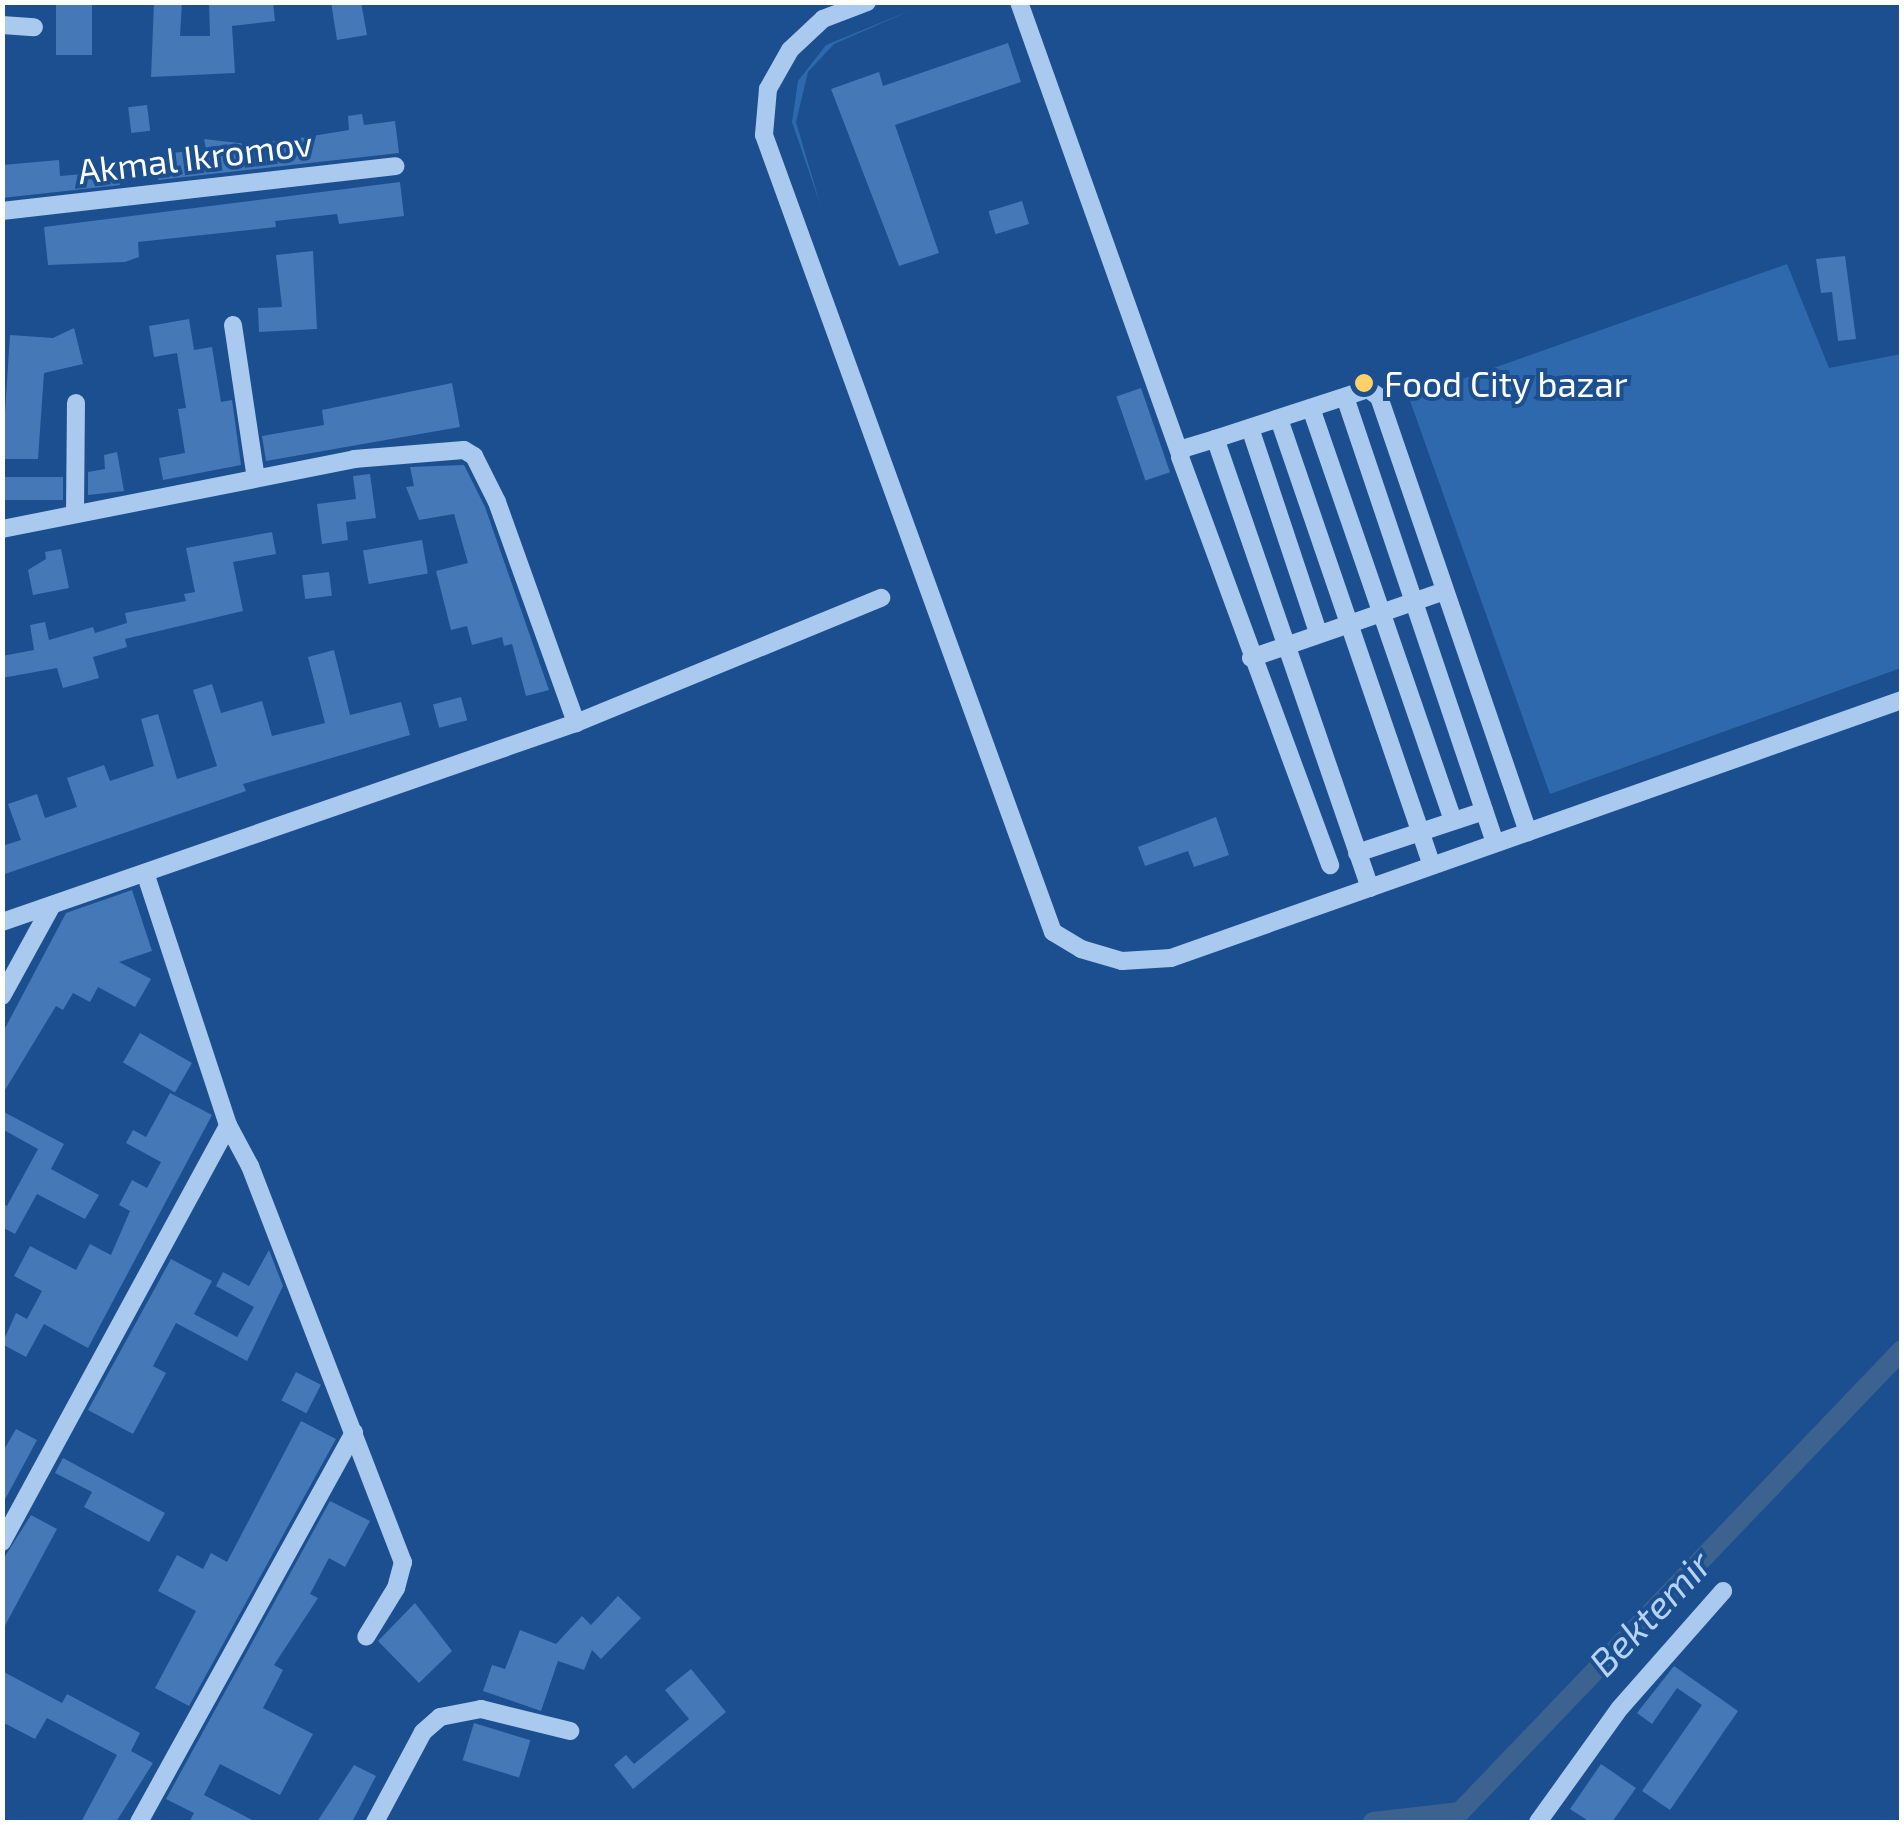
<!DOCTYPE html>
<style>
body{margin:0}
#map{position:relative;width:1904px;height:1825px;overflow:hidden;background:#1b4f8f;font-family:"Exo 2",sans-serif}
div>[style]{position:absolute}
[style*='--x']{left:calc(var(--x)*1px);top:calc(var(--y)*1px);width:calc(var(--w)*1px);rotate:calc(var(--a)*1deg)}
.green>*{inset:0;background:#2e69ad}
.canal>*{height:20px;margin:-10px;padding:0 10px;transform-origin:10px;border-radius:10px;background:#3c6290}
.building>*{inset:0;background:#4478b7;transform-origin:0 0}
.minor>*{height:18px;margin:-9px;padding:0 9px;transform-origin:9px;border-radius:9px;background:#a9c9ee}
.dots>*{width:28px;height:28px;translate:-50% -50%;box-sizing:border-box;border:5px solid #1b4f8f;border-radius:50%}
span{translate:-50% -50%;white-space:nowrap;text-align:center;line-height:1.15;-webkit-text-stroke:8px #1b4f8f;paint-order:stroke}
.street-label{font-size:35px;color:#fff}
.poi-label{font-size:35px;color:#fff}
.left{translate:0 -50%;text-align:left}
.water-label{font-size:38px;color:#b5d3f5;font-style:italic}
.frame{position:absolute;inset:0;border:5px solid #fff;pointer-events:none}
</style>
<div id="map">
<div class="green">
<div style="clip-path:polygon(914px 9px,834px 44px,808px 72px,796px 122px,821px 207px,792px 122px,798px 81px,826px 45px)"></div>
<div style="clip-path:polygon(1787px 264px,1829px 368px,1901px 354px,1901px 668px,1550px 794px,1409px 398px)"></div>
</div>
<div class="canal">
<div style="--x:1373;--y:1822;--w:88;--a:-6.6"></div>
<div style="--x:1460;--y:1812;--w:639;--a:-46.27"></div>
</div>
<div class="building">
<div style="left:56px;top:2px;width:36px;height:53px"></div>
<div style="clip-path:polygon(154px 2px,182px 2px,180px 36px,210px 36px,209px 2px,273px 2px,275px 21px,232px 26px,235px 73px,151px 77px)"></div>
<div style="clip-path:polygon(331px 2px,361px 2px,367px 35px,337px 40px)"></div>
<div style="clip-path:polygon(1008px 43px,1021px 82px,895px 125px,939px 253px,899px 266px,831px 89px,879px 72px,883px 86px)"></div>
<div style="left:147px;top:105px;width:26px;height:19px;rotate:83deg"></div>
<div style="clip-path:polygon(362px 114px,364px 125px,395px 121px,399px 153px,158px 180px,155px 155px,206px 149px,204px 139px,247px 144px,294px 139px,349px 130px,348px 116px)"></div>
<div style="clip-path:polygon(59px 160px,60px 176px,118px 171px,120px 185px,2px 198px,2px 165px)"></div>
<div style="clip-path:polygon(400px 182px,404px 216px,339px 224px,337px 214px,275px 221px,276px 227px,138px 242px,139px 257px,125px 262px,48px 265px,44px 227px)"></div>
<div style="left:1022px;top:201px;width:24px;height:35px;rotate:73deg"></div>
<div style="clip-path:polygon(313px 251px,317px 329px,259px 332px,258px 308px,282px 307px,276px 255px)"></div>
<div style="clip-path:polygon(1845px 256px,1856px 339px,1838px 341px,1832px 292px,1821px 293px,1816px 259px)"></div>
<div style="clip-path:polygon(189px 319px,194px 350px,212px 347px,221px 402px,232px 400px,241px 465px,163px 480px,159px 458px,185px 453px,178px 409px,186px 408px,177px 353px,154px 357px,149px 326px)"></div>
<div style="clip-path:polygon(74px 328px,83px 364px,44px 373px,38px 459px,2px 459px,10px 335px,53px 338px)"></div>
<div style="clip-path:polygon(452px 383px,460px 427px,266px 461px,262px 436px,324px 425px,322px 410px)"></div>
<div style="left:1141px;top:388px;width:89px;height:26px;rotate:71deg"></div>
<div style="clip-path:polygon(117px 452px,124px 491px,88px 495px,88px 472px,105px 469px,104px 455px)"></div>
<div style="clip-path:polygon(464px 465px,485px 507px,549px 690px,526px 696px,512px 644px,504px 646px,502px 637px,472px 645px,467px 626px,451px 630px,436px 571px,468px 563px,454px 514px,419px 520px,406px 487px,414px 486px,410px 467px)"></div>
<div style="clip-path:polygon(370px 474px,376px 518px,346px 522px,348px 540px,322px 544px,317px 504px,356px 499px,353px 476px)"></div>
<div style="left:63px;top:477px;width:23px;height:62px;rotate:90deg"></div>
<div style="clip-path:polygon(272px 532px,276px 554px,233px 562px,243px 611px,125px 639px,127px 647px,93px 657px,99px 678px,63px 688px,57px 668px,2px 678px,2px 656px,34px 650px,30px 625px,45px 622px,49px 640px,93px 627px,95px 633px,127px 623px,125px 613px,186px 601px,184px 594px,195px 592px,186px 548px)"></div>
<div style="left:422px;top:540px;width:34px;height:60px;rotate:80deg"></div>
<div style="clip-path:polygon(61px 549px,69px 588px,33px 595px,28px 570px,46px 559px,45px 552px)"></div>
<div style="left:329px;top:572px;width:24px;height:27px;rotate:83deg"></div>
<div style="clip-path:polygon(334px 650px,350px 715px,401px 702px,410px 735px,243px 784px,246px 791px,2px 875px,2px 846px,21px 840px,8px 804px,37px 794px,45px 818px,77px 807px,67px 778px,104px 765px,110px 781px,154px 766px,141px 719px,158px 714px,177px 779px,217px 766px,193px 690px,212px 684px,221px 713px,262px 701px,272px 736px,325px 723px,308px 657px)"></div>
<div style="left:461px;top:697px;width:24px;height:29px;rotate:75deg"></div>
<div style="clip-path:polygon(1216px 817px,1229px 855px,1194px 867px,1188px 851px,1145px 866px,1138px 847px)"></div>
<div style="clip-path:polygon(132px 890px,152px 951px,119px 962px,151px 979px,135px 1007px,98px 987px,90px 1002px,73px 993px,63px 1010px,56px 1006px,2px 1095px,2px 1034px,66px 913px)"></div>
<div style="left:140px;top:1033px;width:60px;height:34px;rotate:30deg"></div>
<div style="clip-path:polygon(170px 1093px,212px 1115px,88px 1348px,44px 1324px,26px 1357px,2px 1344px,16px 1313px,27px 1319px,42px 1291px,14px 1276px,30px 1246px,76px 1270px,90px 1244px,111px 1255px,130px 1211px,119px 1205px,132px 1180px,147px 1188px,161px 1162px,126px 1143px,133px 1130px,146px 1137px)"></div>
<div style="clip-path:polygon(2px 1111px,64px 1144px,51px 1169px,99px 1195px,85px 1219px,37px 1194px,15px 1234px,2px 1227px,2px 1203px,7px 1206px,38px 1149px,2px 1129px)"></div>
<div style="clip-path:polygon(269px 1250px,283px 1286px,247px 1361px,176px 1323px,153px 1366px,166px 1373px,133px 1434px,88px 1410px,171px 1259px,212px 1281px,194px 1314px,237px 1337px,254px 1307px,216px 1286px,223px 1272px,249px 1286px)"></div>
<div style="left:296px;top:1372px;width:28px;height:32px;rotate:27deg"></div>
<div style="clip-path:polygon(301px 1421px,336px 1439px,189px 1706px,155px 1688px,196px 1611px,158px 1591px,177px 1555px,203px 1569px,211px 1553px,227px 1562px)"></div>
<div style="clip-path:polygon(16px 1429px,37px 1440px,2px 1505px,2px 1453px)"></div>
<div style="clip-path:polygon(63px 1458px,165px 1513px,149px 1542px,84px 1507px,92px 1492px,55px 1473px)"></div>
<div style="clip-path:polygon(330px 1501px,370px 1521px,345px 1567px,329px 1558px,310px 1594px,318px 1598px,274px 1665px,283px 1670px,263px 1708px,313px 1734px,280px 1795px,220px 1764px,204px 1795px,256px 1822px,189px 1822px,194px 1813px,166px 1799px)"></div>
<div style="clip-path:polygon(31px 1515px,57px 1529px,2px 1631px,2px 1561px)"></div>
<div style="clip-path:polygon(618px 1596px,641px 1618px,601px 1659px,592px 1650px,584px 1670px,558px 1661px,541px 1711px,483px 1691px,492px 1665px,505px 1669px,520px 1630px,556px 1644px,582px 1616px,591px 1625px)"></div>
<div style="clip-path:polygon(415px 1603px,452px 1651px,419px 1683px,378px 1641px)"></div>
<div style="clip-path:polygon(1674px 1666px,1738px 1711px,1670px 1810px,1642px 1791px,1702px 1705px,1677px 1688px,1652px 1724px,1637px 1713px)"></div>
<div style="clip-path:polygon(691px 1669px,726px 1712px,633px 1789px,614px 1765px,626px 1755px,634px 1764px,689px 1719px,665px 1690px)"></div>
<div style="clip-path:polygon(2px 1671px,62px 1703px,67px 1694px,140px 1733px,131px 1751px,153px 1763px,116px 1822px,81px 1822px,117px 1755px,47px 1718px,35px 1739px,2px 1722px)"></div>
<div style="left:474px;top:1723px;width:59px;height:39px;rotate:17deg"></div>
<div style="clip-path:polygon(1601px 1764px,1636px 1788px,1612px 1822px,1590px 1822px,1570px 1809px)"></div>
<div style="clip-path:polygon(354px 1765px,376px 1776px,352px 1822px,317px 1822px)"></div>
</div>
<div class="minor">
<div style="--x:867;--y:2;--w:47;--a:158.9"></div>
<div style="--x:823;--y:19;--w:45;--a:136.8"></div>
<div style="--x:790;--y:50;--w:45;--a:119.4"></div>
<div style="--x:768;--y:89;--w:46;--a:95"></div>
<div style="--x:764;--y:135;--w:848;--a:70.07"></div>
<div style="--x:1053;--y:932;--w:33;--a:31"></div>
<div style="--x:1081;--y:949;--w:43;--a:16.3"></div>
<div style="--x:1122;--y:961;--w:49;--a:-3.5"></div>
<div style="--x:1171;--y:958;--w:775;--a:-19.44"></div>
<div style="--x:1019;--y:2;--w:479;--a:70.4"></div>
<div style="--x:2;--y:25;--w:32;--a:4"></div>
<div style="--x:2;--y:211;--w:396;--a:-6.5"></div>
<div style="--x:233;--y:325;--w:155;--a:81.5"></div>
<div style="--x:1345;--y:397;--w:468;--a:71.4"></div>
<div style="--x:1311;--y:408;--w:436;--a:71"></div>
<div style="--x:1279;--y:419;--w:470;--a:71.1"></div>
<div style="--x:1250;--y:428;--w:216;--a:71.6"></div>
<div style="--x:1215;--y:439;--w:34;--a:163"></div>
<div style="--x:1182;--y:449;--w:8;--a:104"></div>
<div style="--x:1180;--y:457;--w:435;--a:69.8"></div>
<div style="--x:75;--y:514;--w:111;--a:-89.5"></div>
<div style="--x:2;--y:529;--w:359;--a:-11.2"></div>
<div style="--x:354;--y:459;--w:110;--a:-4.7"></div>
<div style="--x:464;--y:450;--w:12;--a:31"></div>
<div style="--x:474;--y:456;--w:51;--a:63.4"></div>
<div style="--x:497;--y:502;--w:235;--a:70.3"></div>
<div style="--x:1251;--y:658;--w:205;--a:-19.1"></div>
<div style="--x:1357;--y:853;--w:134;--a:-18.3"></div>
<div style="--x:1370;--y:888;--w:475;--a:-109"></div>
<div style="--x:1215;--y:439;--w:161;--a:-18.1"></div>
<div style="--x:1368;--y:389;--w:14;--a:36"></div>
<div style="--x:1379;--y:397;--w:460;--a:71.1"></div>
<div style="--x:2;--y:922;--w:608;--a:-19.12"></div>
<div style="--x:576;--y:723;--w:330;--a:-22.3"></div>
<div style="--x:2;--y:996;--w:104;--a:-61.2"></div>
<div style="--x:228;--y:1125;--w:47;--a:61.8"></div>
<div style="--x:250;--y:1166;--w:425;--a:68.9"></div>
<div style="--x:403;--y:1562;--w:27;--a:105"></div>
<div style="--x:396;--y:1588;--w:57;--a:121.5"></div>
<div style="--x:2;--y:1542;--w:474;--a:-61.5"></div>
<div style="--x:228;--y:1125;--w:265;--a:-108.2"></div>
<div style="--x:139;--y:1822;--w:445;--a:-61.1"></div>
<div style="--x:375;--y:1822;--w:102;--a:-61.9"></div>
<div style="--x:423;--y:1732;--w:23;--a:-41"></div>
<div style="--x:440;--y:1717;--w:42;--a:-11"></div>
<div style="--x:481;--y:1709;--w:92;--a:13.9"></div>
<div style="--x:1538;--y:1822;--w:140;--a:-54.3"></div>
<div style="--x:1620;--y:1708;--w:156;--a:-48.6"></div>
</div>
<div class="dots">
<div style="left:1364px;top:383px;background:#ffd166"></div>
</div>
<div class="street-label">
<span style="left:195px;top:156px;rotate:-7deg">Akmal Ikromov</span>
</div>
<div class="poi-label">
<span class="left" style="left:1384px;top:383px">Food City bazar</span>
</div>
<div class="water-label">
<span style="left:1650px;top:1613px;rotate:-46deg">Bektemir</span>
</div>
<div class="frame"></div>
</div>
